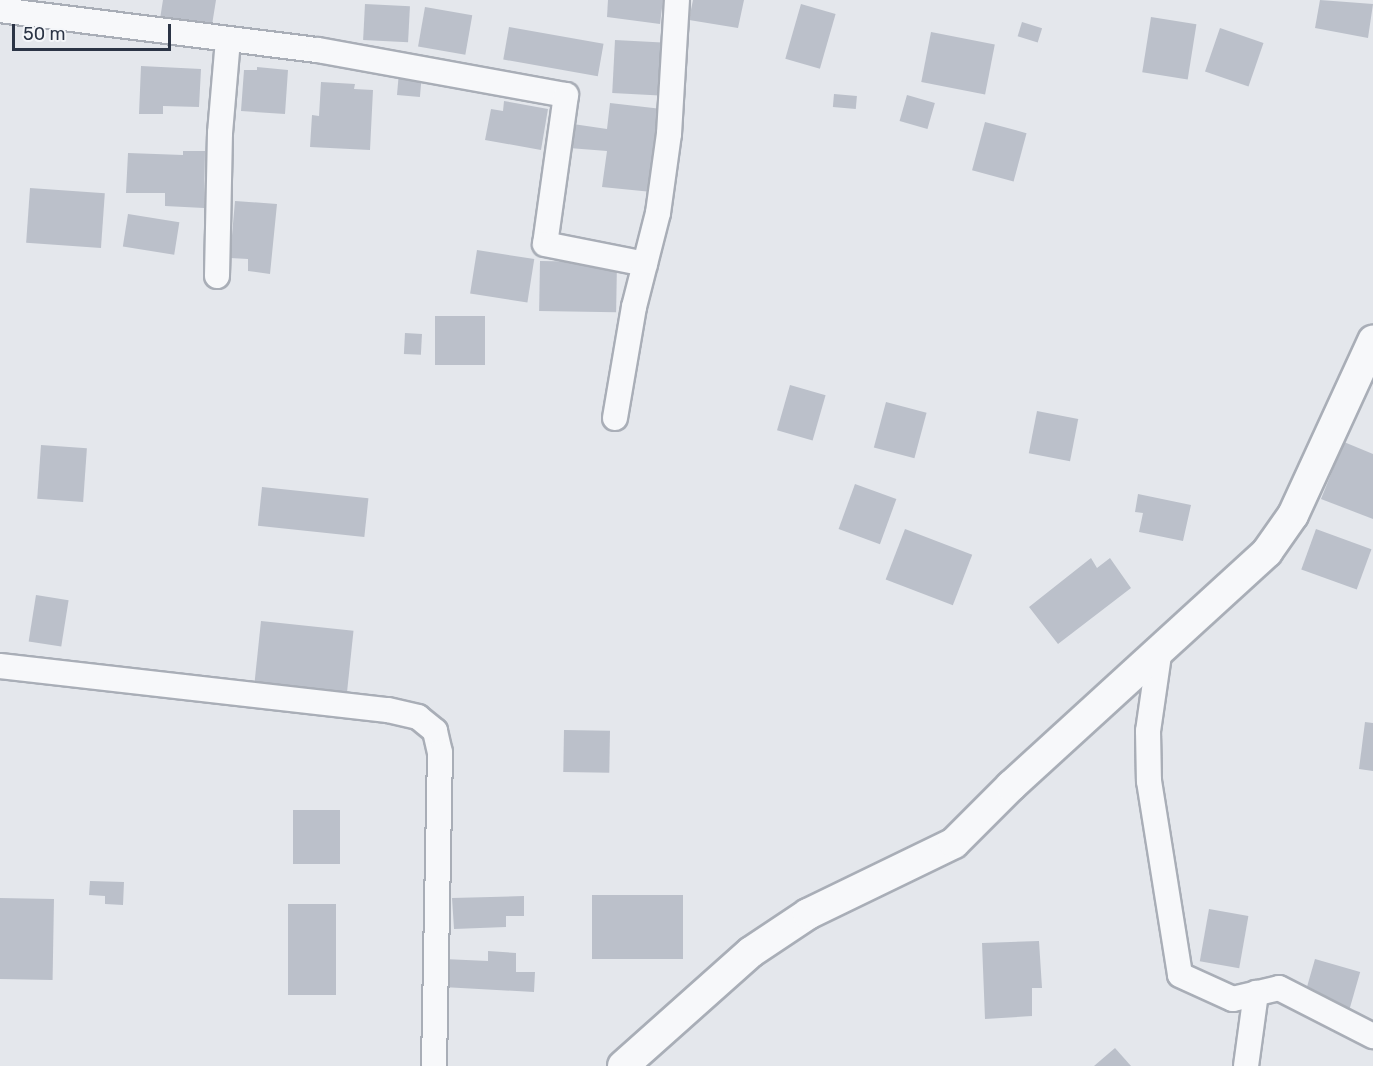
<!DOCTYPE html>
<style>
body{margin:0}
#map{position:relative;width:1373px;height:1066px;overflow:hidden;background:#e4e7ec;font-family:Rubik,sans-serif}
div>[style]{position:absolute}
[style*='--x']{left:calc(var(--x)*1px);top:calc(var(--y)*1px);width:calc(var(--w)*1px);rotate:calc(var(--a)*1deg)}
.building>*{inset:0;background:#bbc0ca;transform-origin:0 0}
.roads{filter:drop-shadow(2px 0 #a9aeb7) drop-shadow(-2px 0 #a9aeb7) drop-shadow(0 2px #a9aeb7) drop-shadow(0 -2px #a9aeb7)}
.minor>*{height:24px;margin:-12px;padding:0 12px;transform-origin:12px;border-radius:12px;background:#f7f8fa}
.tertiary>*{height:30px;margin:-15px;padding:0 15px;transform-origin:15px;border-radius:15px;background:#f7f8fa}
span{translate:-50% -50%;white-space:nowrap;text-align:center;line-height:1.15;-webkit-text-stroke:4.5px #f4f6f9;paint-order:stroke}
.scale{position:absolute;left:12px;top:24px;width:159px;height:27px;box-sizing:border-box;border:3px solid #2b3445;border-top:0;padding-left:8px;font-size:18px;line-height:21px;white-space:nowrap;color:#2b3445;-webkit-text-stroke:4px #f4f6f9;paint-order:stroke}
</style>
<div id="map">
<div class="building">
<div style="clip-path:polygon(163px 0,216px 0,212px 25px,160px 19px)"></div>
<div style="clip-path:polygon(608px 0,663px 0,660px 24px,607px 17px)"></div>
<div style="clip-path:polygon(693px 0,744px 0,738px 28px,689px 20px)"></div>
<div style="clip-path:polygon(1320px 0,1373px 4px,1368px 38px,1315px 28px)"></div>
<div style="left:365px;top:4px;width:45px;height:36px;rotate:3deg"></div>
<div style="left:801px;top:4px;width:36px;height:57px;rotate:16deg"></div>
<div style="left:425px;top:7px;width:48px;height:40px;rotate:10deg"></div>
<div style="left:1151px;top:17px;width:46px;height:56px;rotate:9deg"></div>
<div style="left:1022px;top:22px;width:21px;height:15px;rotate:17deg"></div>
<div style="left:509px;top:27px;width:96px;height:33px;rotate:10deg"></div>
<div style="left:1220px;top:28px;width:46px;height:46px;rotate:19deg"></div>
<div style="left:931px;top:32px;width:65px;height:51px;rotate:11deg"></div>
<div style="left:615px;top:40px;width:52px;height:53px;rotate:3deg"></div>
<div style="clip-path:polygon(141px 66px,201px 69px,199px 107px,163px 106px,163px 114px,139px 114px)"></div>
<div style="clip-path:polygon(257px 67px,288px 70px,285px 114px,241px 111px,244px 70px,257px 70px)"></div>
<div style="left:399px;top:72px;width:23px;height:23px;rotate:5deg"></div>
<div style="clip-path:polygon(321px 82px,355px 84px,354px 89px,373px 90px,370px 150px,310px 147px,312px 115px,319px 116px)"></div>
<div style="left:834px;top:94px;width:23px;height:13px;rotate:5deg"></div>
<div style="left:907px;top:95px;width:29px;height:27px;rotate:16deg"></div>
<div style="clip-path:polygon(504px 101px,548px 109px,541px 150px,485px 140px,491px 109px,503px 111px)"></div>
<div style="clip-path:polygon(610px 103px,662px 109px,652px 192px,602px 187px,607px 151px,569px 148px,573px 124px,607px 129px)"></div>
<div style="left:985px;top:122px;width:43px;height:50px;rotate:15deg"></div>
<div style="clip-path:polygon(183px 151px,205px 151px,204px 208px,165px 206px,165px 193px,126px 193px,128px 153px,183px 155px)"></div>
<div style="left:30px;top:188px;width:75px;height:55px;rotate:4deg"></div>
<div style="clip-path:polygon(235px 201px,277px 204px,270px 274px,248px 271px,248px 259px,230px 258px)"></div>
<div style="left:128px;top:214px;width:52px;height:33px;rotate:9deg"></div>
<div style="left:477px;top:250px;width:58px;height:44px;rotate:9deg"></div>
<div style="left:540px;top:261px;width:77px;height:50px;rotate:1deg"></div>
<div style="left:435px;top:316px;width:50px;height:49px"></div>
<div style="left:405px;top:333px;width:17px;height:21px;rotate:3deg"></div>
<div style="left:790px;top:385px;width:37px;height:47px;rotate:16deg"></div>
<div style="left:886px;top:402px;width:42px;height:47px;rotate:15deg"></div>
<div style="left:1037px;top:411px;width:42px;height:43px;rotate:11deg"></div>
<div style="clip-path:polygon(1344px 442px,1373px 454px,1373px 519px,1321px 499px)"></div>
<div style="left:41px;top:445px;width:46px;height:54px;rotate:4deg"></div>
<div style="left:855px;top:484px;width:44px;height:48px;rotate:20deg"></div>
<div style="left:262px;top:487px;width:107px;height:39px;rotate:6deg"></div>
<div style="clip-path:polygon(1138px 494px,1191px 505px,1183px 541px,1139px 532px,1143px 513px,1135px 512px)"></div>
<div style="left:905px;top:529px;width:72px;height:54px;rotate:21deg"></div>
<div style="left:1316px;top:529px;width:59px;height:43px;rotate:20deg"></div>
<div style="clip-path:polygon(1091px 558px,1097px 568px,1110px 558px,1131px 588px,1058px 644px,1029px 607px)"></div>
<div style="left:36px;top:595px;width:33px;height:47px;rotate:9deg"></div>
<div style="left:261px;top:621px;width:93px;height:65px;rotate:6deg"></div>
<div style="clip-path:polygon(1365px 722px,1373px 723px,1373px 771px,1359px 769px)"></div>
<div style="left:564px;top:730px;width:46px;height:42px;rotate:1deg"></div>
<div style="left:293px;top:810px;width:47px;height:54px"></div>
<div style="clip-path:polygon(90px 881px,124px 882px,123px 905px,105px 904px,105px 896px,89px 895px)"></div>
<div style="left:592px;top:895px;width:91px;height:64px"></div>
<div style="clip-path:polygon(524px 896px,524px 916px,506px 916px,506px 927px,454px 929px,452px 898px)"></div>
<div style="left:0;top:898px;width:54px;height:81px;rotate:1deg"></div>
<div style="left:288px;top:904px;width:48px;height:91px"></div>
<div style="left:1209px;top:909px;width:40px;height:53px;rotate:10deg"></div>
<div style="clip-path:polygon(1039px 941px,1042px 988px,1032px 988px,1032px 1016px,985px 1019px,982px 943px)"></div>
<div style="clip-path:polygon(488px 951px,516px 953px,516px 972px,535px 972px,534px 992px,443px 987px,444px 959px,488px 961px)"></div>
<div style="left:1315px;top:959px;width:47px;height:38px;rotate:16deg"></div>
<div style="clip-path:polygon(1115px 1048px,1131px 1066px,1094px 1066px)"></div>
</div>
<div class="roads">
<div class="minor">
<div style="--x:0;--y:10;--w:321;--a:7.2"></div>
<div style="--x:318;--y:50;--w:252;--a:10.3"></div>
<div style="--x:566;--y:95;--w:150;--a:98"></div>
<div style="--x:545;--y:244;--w:102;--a:11.3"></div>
<div style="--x:217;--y:276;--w:143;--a:-88.8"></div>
<div style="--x:220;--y:133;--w:94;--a:-85.1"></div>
<div style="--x:615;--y:418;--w:113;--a:-80.3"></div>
<div style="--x:634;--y:307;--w:97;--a:-75.7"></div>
<div style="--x:658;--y:213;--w:80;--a:-82.1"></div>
<div style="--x:669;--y:134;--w:134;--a:-86.6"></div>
<div style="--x:1160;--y:648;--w:84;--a:98.2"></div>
<div style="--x:1148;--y:731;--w:50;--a:88.9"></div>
<div style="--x:1149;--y:781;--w:196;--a:80.9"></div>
<div style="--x:1180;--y:975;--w:58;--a:24.4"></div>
<div style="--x:1233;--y:999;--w:47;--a:-13.4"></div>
<div style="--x:1279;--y:988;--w:106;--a:27.1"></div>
<div style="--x:0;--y:666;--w:390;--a:6.5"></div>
<div style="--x:388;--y:710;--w:31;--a:13"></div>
<div style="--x:418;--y:717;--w:22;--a:39"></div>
<div style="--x:435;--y:731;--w:22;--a:77"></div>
<div style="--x:440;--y:752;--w:314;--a:91.1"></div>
<div style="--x:1246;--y:1066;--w:74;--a:-82.2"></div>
</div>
<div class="tertiary">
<div style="--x:623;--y:1066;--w:171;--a:-41.7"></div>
<div style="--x:751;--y:952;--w:69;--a:-33.7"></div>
<div style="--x:808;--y:914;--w:162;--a:-25.9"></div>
<div style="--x:954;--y:843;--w:81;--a:-45"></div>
<div style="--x:1011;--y:786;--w:347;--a:-42.4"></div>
<div style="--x:1267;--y:552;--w:45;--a:-54.9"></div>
<div style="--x:1293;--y:515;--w:192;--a:-65.3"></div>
</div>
</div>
<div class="scale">50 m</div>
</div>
